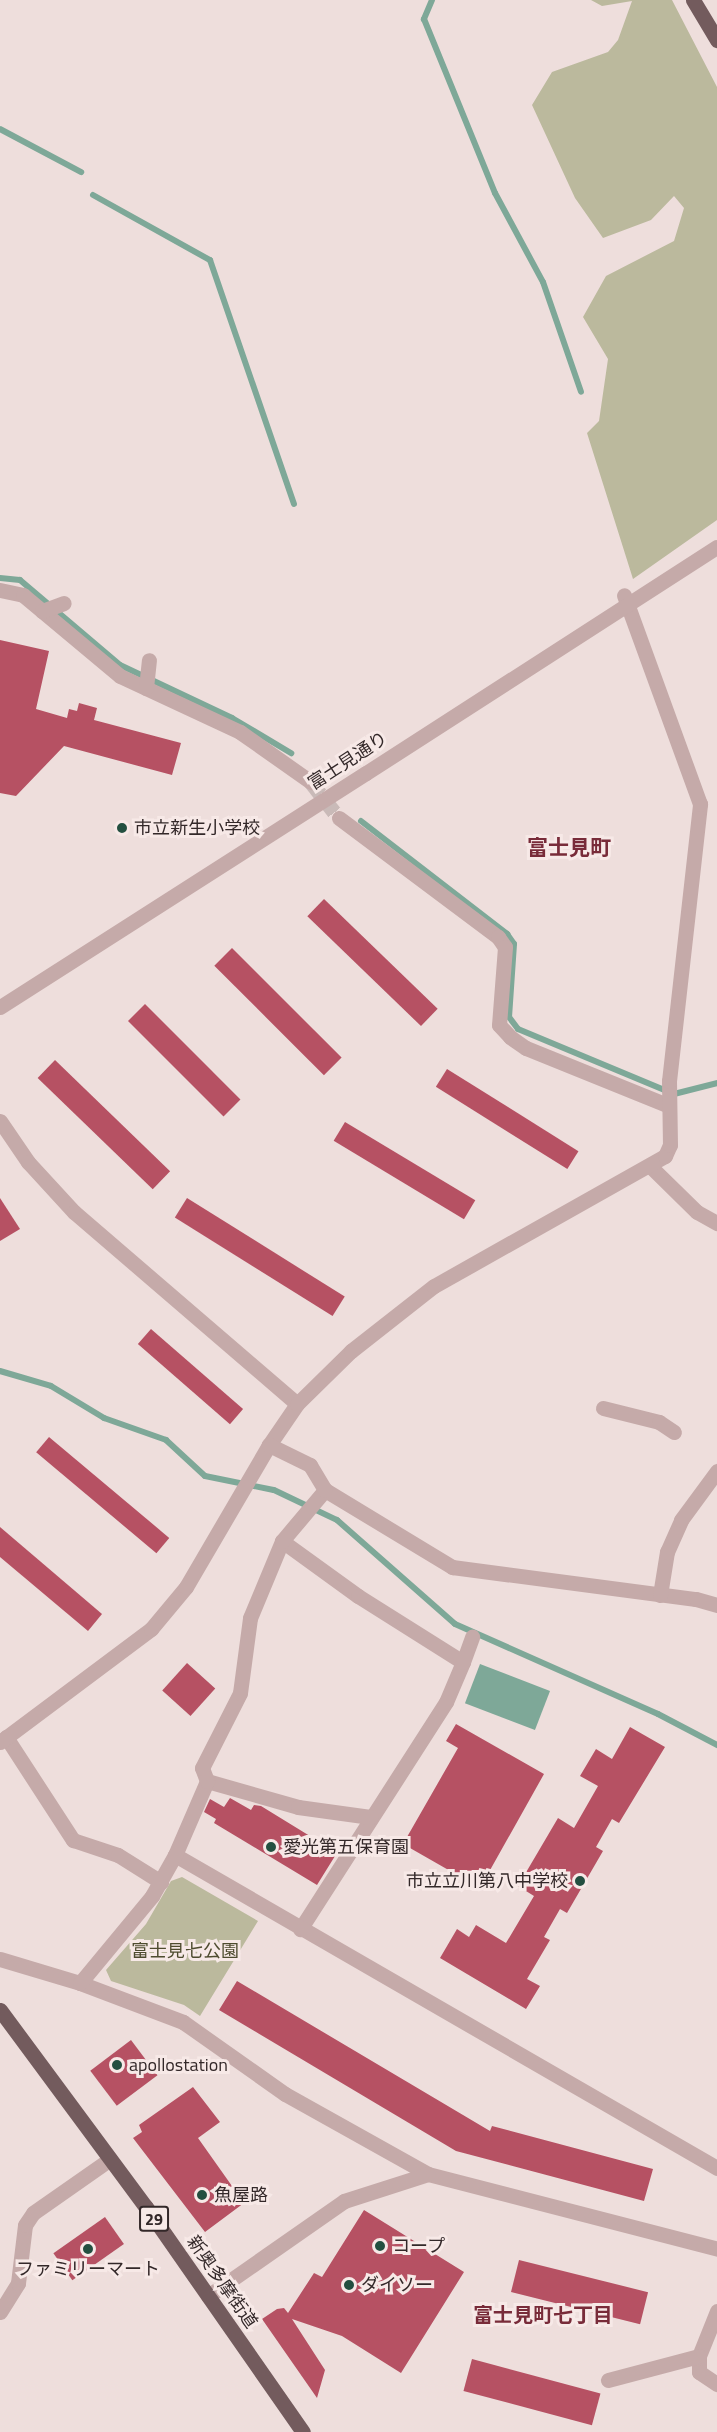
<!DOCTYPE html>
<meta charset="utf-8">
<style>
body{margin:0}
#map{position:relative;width:717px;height:2432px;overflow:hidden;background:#eededc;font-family:"Titillium Web","Noto Sans JP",sans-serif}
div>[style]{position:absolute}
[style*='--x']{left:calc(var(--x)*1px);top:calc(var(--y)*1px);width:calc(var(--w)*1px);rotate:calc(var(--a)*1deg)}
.green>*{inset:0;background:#bbb99d}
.water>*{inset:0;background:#7ea898;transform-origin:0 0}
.stream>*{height:6px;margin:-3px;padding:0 3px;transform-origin:3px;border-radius:3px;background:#7ea898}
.building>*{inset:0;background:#b65163;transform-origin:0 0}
.minor-tunnel>*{height:15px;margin-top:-7.5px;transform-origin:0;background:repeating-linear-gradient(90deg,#c9bab8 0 15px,transparent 0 23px)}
.minor>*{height:15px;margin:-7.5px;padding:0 7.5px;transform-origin:7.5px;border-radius:7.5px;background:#c5aaa9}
.tertiary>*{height:15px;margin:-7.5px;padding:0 7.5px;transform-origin:7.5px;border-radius:7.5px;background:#c5aaa9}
.primary>*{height:15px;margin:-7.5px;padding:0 7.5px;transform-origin:7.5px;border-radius:7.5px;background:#735b5d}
.tertiary-bridge>*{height:15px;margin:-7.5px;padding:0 7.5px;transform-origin:7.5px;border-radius:7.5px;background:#c5aaa9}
.dots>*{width:16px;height:16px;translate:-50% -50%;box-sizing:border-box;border:3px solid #f7e9e7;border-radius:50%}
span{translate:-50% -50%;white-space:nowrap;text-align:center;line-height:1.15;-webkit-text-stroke:6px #f7e9e7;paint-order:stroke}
.shield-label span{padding:2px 4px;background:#f7e9e7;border:2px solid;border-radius:4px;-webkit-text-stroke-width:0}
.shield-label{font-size:16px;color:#332829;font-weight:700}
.street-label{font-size:18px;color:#332829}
.poi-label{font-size:18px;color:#332829}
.left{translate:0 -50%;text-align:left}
.right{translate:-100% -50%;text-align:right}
.park-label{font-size:18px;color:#4e4c2f}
.neighbourhood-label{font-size:20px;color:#782b39;font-weight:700}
.quarter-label{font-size:21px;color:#782b39;font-weight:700}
</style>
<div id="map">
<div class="green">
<div style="clip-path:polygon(591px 0,672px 0,717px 87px,717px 520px,633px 579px,587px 433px,599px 421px,608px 359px,583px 317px,606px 276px,674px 241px,684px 208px,674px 196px,651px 220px,603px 238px,575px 198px,532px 105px,552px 72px,608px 52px,618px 40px,632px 1px,602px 6px)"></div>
<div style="clip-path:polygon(182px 1877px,258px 1921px,200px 2016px,184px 2005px,111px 1981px,106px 1970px,146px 1924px,171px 1881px)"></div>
</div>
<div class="water">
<div style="left:480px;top:1664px;width:75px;height:42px;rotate:21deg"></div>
</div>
<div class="stream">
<div style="--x:432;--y:0;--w:21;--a:113"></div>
<div style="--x:424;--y:19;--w:188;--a:67.8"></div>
<div style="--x:495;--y:193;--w:101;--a:61.7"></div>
<div style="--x:543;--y:282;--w:116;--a:70.9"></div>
<div style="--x:0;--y:129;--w:92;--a:28"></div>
<div style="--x:93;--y:195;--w:134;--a:29.1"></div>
<div style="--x:210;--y:260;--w:258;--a:71"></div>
<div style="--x:0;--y:578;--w:20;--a:6"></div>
<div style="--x:20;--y:580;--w:131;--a:40.4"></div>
<div style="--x:120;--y:665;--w:124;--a:25.3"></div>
<div style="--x:232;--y:718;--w:69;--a:30.7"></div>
<div style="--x:361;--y:821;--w:185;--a:37.7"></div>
<div style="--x:507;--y:934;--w:12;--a:55"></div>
<div style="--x:514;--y:944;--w:73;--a:93.9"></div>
<div style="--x:509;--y:1017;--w:15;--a:53"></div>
<div style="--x:518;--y:1029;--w:169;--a:22.6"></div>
<div style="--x:674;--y:1094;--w:44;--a:-14.3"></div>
<div style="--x:0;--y:1371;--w:53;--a:16.4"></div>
<div style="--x:51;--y:1386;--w:62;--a:31.1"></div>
<div style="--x:104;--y:1418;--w:66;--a:19.5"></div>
<div style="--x:166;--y:1440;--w:53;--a:42.7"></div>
<div style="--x:205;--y:1476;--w:70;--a:11.5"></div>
<div style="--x:274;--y:1490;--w:70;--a:25.5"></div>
<div style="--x:337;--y:1520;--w:157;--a:41.4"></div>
<div style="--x:455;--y:1624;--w:222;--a:23.9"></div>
<div style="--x:658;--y:1714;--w:67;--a:27.7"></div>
</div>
<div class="building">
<div style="clip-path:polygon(0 640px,49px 651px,36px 709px,67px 718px,69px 709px,77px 711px,79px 703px,97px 708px,94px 720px,181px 743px,172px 775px,64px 746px,16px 796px,0 793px)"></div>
<div style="left:324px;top:899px;width:158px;height:24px;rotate:44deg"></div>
<div style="left:232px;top:948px;width:155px;height:25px;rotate:45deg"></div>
<div style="left:145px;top:1004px;width:135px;height:24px;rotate:45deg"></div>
<div style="left:55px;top:1060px;width:160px;height:25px;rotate:44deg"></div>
<div style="left:447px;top:1069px;width:155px;height:21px;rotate:32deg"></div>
<div style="left:345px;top:1122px;width:152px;height:22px;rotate:31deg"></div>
<div style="clip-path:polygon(0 1198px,20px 1229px,0 1241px)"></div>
<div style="left:187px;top:1198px;width:186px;height:23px;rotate:32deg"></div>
<div style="left:151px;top:1329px;width:122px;height:20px;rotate:41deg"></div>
<div style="left:49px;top:1437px;width:157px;height:20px;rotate:40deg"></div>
<div style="clip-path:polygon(0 1527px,102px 1614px,88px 1631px,0 1557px)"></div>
<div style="left:187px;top:1663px;width:38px;height:37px;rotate:42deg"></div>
<div style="clip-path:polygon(456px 1724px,544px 1774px,480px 1888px,403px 1844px,458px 1748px,446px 1741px)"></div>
<div style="clip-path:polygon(630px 1727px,665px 1747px,619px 1823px,612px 1819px,596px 1847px,603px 1851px,567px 1913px,560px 1909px,544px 1937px,550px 1940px,527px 1979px,540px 1986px,526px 2009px,440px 1958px,457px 1929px,469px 1937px,476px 1925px,506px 1943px,534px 1896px,518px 1886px,558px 1818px,574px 1828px,598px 1786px,580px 1776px,596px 1749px,612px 1759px)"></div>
<div style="clip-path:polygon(230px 1798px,251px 1810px,254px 1805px,261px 1806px,318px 1841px,320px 1836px,340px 1848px,317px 1885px,214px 1823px,216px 1819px,204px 1812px,210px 1799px,224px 1807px)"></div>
<div style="clip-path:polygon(237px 1981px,490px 2131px,492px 2126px,653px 2169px,644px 2201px,456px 2151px,219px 2010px)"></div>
<div style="left:131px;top:2040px;width:44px;height:51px;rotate:53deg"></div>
<div style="clip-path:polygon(193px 2087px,220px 2122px,198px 2138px,244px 2203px,205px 2232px,133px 2138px,142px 2132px,139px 2125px)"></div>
<div style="clip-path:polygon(364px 2210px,464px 2272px,401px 2373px,342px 2336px,292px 2319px,325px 2370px,317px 2398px,262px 2319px,277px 2309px,284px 2308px,288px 2313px,314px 2273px,322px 2277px)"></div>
<div style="left:105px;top:2217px;width:33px;height:63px;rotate:55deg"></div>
<div style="left:519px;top:2260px;width:133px;height:33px;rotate:14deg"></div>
<div style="left:472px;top:2359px;width:133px;height:33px;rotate:15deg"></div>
</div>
<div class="minor-tunnel">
<div style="--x:311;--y:782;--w:46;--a:52.1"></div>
</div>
<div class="minor">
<div style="--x:0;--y:590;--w:24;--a:12"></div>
<div style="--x:23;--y:595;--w:126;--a:39.9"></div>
<div style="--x:120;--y:676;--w:132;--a:25"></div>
<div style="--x:240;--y:732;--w:87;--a:35.2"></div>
<div style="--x:42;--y:611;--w:23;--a:-20"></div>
<div style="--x:146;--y:688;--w:28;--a:-84"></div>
<div style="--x:339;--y:818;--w:199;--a:36.8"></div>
<div style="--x:498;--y:937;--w:12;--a:55"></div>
<div style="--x:505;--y:947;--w:78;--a:94.4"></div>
<div style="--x:499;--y:1025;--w:16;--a:47"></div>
<div style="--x:510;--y:1037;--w:19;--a:35"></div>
<div style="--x:526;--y:1048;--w:152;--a:22"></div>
<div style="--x:0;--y:1121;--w:50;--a:55.7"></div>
<div style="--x:28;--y:1162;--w:68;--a:47.4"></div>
<div style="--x:74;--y:1212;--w:294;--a:40.7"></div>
<div style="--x:651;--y:1167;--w:64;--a:44.4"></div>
<div style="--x:697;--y:1212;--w:23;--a:29"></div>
<div style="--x:603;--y:1408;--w:58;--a:14"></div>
<div style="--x:659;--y:1422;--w:18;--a:34"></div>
<div style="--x:325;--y:1490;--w:149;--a:31.2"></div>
<div style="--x:452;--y:1567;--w:246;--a:7.5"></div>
<div style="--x:696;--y:1599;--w:22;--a:16"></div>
<div style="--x:282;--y:1541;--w:94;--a:35.9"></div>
<div style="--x:358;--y:1596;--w:124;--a:32.2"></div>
<div style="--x:463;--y:1662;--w:43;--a:113"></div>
<div style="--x:446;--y:1702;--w:270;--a:122.7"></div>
<div style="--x:660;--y:1595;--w:44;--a:-80.8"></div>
<div style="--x:667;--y:1552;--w:35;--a:-66"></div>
<div style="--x:681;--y:1520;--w:61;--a:-53.7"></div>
<div style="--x:463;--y:1662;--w:27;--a:-70"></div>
<div style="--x:6;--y:1737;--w:123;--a:57"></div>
<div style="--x:73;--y:1840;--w:47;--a:18.4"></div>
<div style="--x:118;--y:1855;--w:51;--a:32.1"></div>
<div style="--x:0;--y:1742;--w:189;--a:-36.8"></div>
<div style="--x:151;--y:1629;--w:55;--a:-50.2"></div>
<div style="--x:186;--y:1587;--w:164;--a:-59.7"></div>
<div style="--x:269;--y:1445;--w:50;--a:-55.7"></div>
<div style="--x:297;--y:1404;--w:76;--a:-44.5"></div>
<div style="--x:351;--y:1351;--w:105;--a:-38.1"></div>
<div style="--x:434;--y:1286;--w:265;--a:-29.4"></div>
<div style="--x:665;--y:1156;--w:12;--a:-66"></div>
<div style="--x:670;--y:1145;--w:64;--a:-90.9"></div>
<div style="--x:669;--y:1081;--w:279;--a:-83.6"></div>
<div style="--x:700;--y:804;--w:222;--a:-110"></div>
<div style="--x:207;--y:1781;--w:95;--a:15.9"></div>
<div style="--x:298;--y:1807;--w:73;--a:7.9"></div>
<div style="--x:175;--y:1855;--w:626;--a:30.01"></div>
<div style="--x:0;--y:1959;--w:84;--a:16.7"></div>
<div style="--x:80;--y:1983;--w:110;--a:20.7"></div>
<div style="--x:183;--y:2022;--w:125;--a:35.2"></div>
<div style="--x:285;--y:2094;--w:164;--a:29.2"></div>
<div style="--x:428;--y:2174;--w:299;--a:14.5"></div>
<div style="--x:80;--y:1983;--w:113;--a:-50.4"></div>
<div style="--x:152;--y:1896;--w:47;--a:-60.7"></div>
<div style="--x:175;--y:1855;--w:81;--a:-66.6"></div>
<div style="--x:207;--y:1781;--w:14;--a:-111"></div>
<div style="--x:202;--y:1768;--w:84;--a:-63.1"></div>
<div style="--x:240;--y:1693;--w:76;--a:-82.4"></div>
<div style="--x:250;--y:1618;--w:83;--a:-67.4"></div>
<div style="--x:282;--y:1541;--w:67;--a:-49.9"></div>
<div style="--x:325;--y:1490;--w:29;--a:-121"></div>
<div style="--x:310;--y:1465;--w:46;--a:-154"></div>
<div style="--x:208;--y:2296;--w:166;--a:-34.9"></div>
<div style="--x:344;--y:2201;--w:88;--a:-17.8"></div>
<div style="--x:717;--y:2311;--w:48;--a:111.8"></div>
<div style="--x:699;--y:2356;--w:16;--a:90"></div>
<div style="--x:699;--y:2372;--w:22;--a:34"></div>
<div style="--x:0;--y:2312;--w:34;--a:-58"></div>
<div style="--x:18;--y:2283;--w:58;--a:-83.1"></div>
<div style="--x:25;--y:2225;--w:14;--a:-56"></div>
<div style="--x:33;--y:2213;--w:94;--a:-35"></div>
<div style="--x:608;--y:2380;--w:94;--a:-14.8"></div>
</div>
<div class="tertiary">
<div style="--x:0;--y:1007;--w:434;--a:-32.6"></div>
</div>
<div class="primary">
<div style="--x:693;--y:0;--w:47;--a:59"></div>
<div style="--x:0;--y:2010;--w:245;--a:53.5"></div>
<div style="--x:146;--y:2207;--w:274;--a:55.1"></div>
</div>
<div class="tertiary-bridge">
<div style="--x:366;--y:773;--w:417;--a:-32.8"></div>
</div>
<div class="dots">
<div style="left:122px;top:828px;background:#234f40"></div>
<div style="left:271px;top:1847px;background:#234f40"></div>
<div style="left:580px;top:1881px;background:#234f40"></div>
<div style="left:117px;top:2065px;background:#234f40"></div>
<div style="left:202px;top:2195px;background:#234f40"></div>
<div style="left:380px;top:2246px;background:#234f40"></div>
<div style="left:88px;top:2249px;background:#234f40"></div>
<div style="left:349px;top:2285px;background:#234f40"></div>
</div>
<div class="shield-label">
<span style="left:154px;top:2219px">29</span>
</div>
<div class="street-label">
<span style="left:348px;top:761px;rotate:-33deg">富士見通り</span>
<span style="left:222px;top:2282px;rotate:55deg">新奥多摩街道</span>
</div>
<div class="poi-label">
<span class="left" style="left:134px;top:828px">市立新生小学校</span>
<span class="left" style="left:283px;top:1847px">愛光第五保育園</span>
<span class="right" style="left:568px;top:1881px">市立立川第八中学校</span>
<span class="left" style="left:129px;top:2065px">apollostation</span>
<span class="left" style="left:214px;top:2195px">魚屋路</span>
<span class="left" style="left:392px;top:2246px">コープ</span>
<span style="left:88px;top:2269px">ファミリーマート</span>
<span class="left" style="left:361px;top:2285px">ダイソー</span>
</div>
<div class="park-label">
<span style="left:185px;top:1951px">富士見七公園</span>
</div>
<div class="neighbourhood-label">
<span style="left:543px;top:2314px">富士見町七丁目</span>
</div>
<div class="quarter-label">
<span style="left:569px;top:847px">富士見町</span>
</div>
</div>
